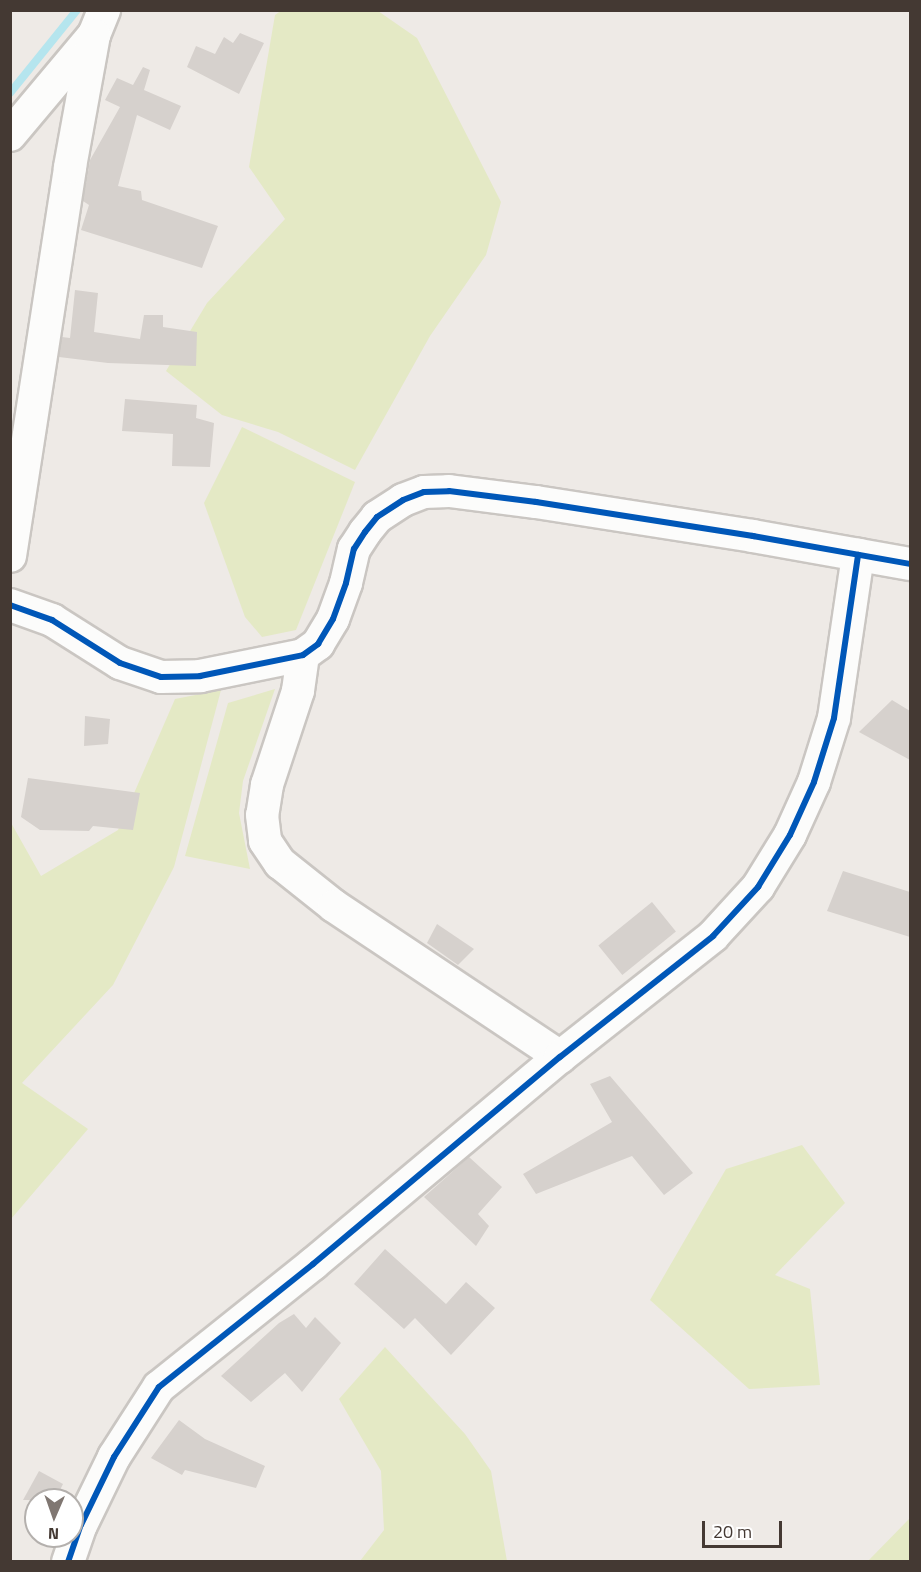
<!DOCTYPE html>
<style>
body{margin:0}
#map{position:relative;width:921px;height:1572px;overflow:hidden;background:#eeeae6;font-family:"Titillium Web",sans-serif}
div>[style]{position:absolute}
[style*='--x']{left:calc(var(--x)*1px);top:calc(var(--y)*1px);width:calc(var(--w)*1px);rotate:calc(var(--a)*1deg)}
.green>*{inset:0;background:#e4e9c5}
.stream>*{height:8px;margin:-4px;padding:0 4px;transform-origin:4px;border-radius:4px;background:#b5e5ee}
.building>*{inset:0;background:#d6d1cd;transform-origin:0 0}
.roads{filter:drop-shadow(2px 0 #cac6c2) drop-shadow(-2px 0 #cac6c2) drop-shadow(0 2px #cac6c2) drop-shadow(0 -2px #cac6c2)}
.street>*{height:32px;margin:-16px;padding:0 16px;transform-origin:16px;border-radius:16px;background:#fcfcfb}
.cycleway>*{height:6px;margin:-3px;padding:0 3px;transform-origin:3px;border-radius:3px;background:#0057b8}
span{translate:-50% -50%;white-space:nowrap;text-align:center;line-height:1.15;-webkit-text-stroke:4.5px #fff;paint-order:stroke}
.frame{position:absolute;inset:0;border:12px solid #443933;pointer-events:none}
.north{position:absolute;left:24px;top:1488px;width:60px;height:60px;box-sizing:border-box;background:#fff;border:2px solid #b4b0ad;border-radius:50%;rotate:182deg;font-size:16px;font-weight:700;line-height:24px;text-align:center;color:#443933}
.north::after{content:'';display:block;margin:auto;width:21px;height:27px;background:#807772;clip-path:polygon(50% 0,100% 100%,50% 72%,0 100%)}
.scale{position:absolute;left:702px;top:1521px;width:80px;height:27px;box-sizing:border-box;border:3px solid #443933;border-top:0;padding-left:8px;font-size:18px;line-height:21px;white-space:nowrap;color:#443933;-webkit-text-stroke:4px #fff;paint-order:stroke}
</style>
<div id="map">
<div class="green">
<div style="clip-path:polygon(282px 10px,378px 11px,417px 38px,501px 202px,486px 255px,430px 336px,355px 470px,278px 432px,222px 415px,166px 371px,207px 303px,285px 219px,249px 167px,275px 15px)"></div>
<div style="clip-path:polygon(242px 427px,355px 482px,296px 630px,262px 637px,245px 617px,204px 503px)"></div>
<div style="clip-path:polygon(275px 689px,243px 781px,239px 813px,250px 869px,185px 856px,228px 703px)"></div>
<div style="clip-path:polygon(221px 690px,174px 867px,113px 985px,22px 1083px,88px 1129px,11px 1219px,10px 821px,41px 876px,118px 830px,175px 699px)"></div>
<div style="clip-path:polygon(802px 1145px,845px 1203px,775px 1275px,810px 1289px,820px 1385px,749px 1389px,650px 1300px,726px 1169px)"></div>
<div style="clip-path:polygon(385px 1347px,465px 1434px,491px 1471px,507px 1561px,360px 1561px,384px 1530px,381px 1471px,339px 1399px)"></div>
<div style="clip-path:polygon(910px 1518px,910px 1561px,868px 1561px)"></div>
</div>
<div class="stream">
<div style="--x:10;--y:93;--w:107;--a:-51.1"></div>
</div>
<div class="building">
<div style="clip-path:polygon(240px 33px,264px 43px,239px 94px,187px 67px,196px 46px,215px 54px,224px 37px,233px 43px)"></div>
<div style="clip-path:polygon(143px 67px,150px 70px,144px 90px,181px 106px,170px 130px,137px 115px,118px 186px,141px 191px,142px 200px,218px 226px,202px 268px,81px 230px,89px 205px,83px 201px,90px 160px,120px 107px,105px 100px,117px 78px,133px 85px)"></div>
<div style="clip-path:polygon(75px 290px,98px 293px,94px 332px,140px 339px,144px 315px,163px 315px,163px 327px,197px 332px,196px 366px,108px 363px,59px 357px,62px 337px,70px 338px)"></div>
<div style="clip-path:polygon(125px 399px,197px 405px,196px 418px,214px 423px,210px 467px,172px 466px,173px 434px,122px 431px)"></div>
<div style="clip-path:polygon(892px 700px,910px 711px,910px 760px,859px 732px)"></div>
<div style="clip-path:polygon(85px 716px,110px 719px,108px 744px,84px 746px)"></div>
<div style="clip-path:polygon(28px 778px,140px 793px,133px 830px,93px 826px,89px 831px,40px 830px,21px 817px)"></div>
<div style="clip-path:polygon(843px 871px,910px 892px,910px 937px,827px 911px)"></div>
<div style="left:652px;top:902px;width:38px;height:69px;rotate:51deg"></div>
<div style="clip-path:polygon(437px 924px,474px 949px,458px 965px,427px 943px)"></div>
<div style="clip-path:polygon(610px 1076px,693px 1173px,664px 1195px,632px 1156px,536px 1194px,523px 1174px,612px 1122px,590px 1084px)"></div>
<div style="clip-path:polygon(469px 1157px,502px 1187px,478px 1214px,489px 1226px,476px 1246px,424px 1197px)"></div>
<div style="clip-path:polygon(385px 1249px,446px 1304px,466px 1282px,495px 1308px,451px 1355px,415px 1318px,404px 1329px,354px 1284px)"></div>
<div style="clip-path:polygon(294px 1314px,306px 1328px,315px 1317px,341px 1343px,302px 1392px,285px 1373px,251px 1402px,221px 1376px,279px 1323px)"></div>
<div style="clip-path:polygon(179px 1420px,205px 1439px,265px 1466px,256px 1488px,185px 1470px,182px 1475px,151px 1458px)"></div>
<div style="clip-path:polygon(39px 1471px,63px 1484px,55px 1500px,23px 1500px)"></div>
</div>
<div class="roads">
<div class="street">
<div style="--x:10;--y:135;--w:131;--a:-50"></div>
<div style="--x:94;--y:35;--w:27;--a:-68"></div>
<div style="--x:10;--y:556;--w:394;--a:-81.2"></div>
<div style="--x:70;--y:167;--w:134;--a:-79.7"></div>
<div style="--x:10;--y:605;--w:45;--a:19.7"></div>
<div style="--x:52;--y:620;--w:80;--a:32.3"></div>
<div style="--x:120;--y:663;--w:43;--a:18.9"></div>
<div style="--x:161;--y:677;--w:39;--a:-1"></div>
<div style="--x:200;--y:676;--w:105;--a:-11.5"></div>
<div style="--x:303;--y:655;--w:19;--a:-36"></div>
<div style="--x:318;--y:644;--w:29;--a:-59"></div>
<div style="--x:333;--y:619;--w:38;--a:-70"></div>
<div style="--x:346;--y:583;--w:35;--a:-77"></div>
<div style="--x:354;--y:549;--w:20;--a:-57"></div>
<div style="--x:365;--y:532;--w:19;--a:-51"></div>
<div style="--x:377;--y:517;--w:31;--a:-33"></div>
<div style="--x:403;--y:500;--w:22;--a:-21"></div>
<div style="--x:424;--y:492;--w:25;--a:-2"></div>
<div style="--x:449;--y:491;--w:88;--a:7.2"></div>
<div style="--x:536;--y:502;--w:220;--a:8.9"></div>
<div style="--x:753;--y:536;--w:159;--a:10.1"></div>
<div style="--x:303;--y:655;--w:36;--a:98"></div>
<div style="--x:298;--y:691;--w:99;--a:108.3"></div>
<div style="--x:267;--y:785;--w:30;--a:99"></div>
<div style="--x:262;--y:815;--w:26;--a:83"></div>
<div style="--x:265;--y:841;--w:27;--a:56"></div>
<div style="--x:280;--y:863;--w:69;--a:38.5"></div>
<div style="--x:334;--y:906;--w:272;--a:33.7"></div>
<div style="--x:68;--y:1562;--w:39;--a:-71"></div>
<div style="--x:81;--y:1525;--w:76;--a:-64.1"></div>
<div style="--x:114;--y:1457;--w:83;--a:-57.3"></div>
<div style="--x:159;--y:1387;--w:197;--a:-38.6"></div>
<div style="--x:313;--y:1264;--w:322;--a:-40"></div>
<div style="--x:560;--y:1057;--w:195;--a:-38.3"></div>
<div style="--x:713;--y:936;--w:67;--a:-47.4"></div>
<div style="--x:758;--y:887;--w:61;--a:-58.4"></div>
<div style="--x:790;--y:835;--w:58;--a:-65.6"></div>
<div style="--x:814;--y:782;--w:67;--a:-72.6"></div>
<div style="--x:834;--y:718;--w:165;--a:-81.6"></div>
</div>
</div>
<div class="cycleway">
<div style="--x:10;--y:605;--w:45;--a:19.7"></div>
<div style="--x:52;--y:620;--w:80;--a:32.3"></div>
<div style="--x:120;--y:663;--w:43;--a:18.9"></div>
<div style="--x:161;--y:677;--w:39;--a:-1"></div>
<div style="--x:200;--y:676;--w:105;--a:-11.5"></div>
<div style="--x:303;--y:655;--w:19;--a:-36"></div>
<div style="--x:318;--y:644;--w:29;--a:-59"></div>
<div style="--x:333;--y:619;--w:38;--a:-70"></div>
<div style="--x:346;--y:583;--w:35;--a:-77"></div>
<div style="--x:354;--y:549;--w:20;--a:-57"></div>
<div style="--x:365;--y:532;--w:19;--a:-51"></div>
<div style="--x:377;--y:517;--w:31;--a:-33"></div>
<div style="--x:403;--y:500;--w:22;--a:-21"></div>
<div style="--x:424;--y:492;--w:25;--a:-2"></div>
<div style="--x:449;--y:491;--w:88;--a:7.2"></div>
<div style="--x:536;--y:502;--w:220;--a:8.9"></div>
<div style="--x:753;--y:536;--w:159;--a:10.1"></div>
<div style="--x:68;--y:1562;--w:39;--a:-71"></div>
<div style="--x:81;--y:1525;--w:76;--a:-64.1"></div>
<div style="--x:114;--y:1457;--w:83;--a:-57.3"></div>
<div style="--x:159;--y:1387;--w:197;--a:-38.6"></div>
<div style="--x:313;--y:1264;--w:322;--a:-40"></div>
<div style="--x:560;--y:1057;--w:195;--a:-38.3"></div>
<div style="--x:713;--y:936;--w:67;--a:-47.4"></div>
<div style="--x:758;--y:887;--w:61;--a:-58.4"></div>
<div style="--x:790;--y:835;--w:58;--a:-65.6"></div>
<div style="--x:814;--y:782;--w:67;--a:-72.6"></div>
<div style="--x:834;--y:718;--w:165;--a:-81.6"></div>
</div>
<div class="frame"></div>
<div class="north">N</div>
<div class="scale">20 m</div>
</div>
